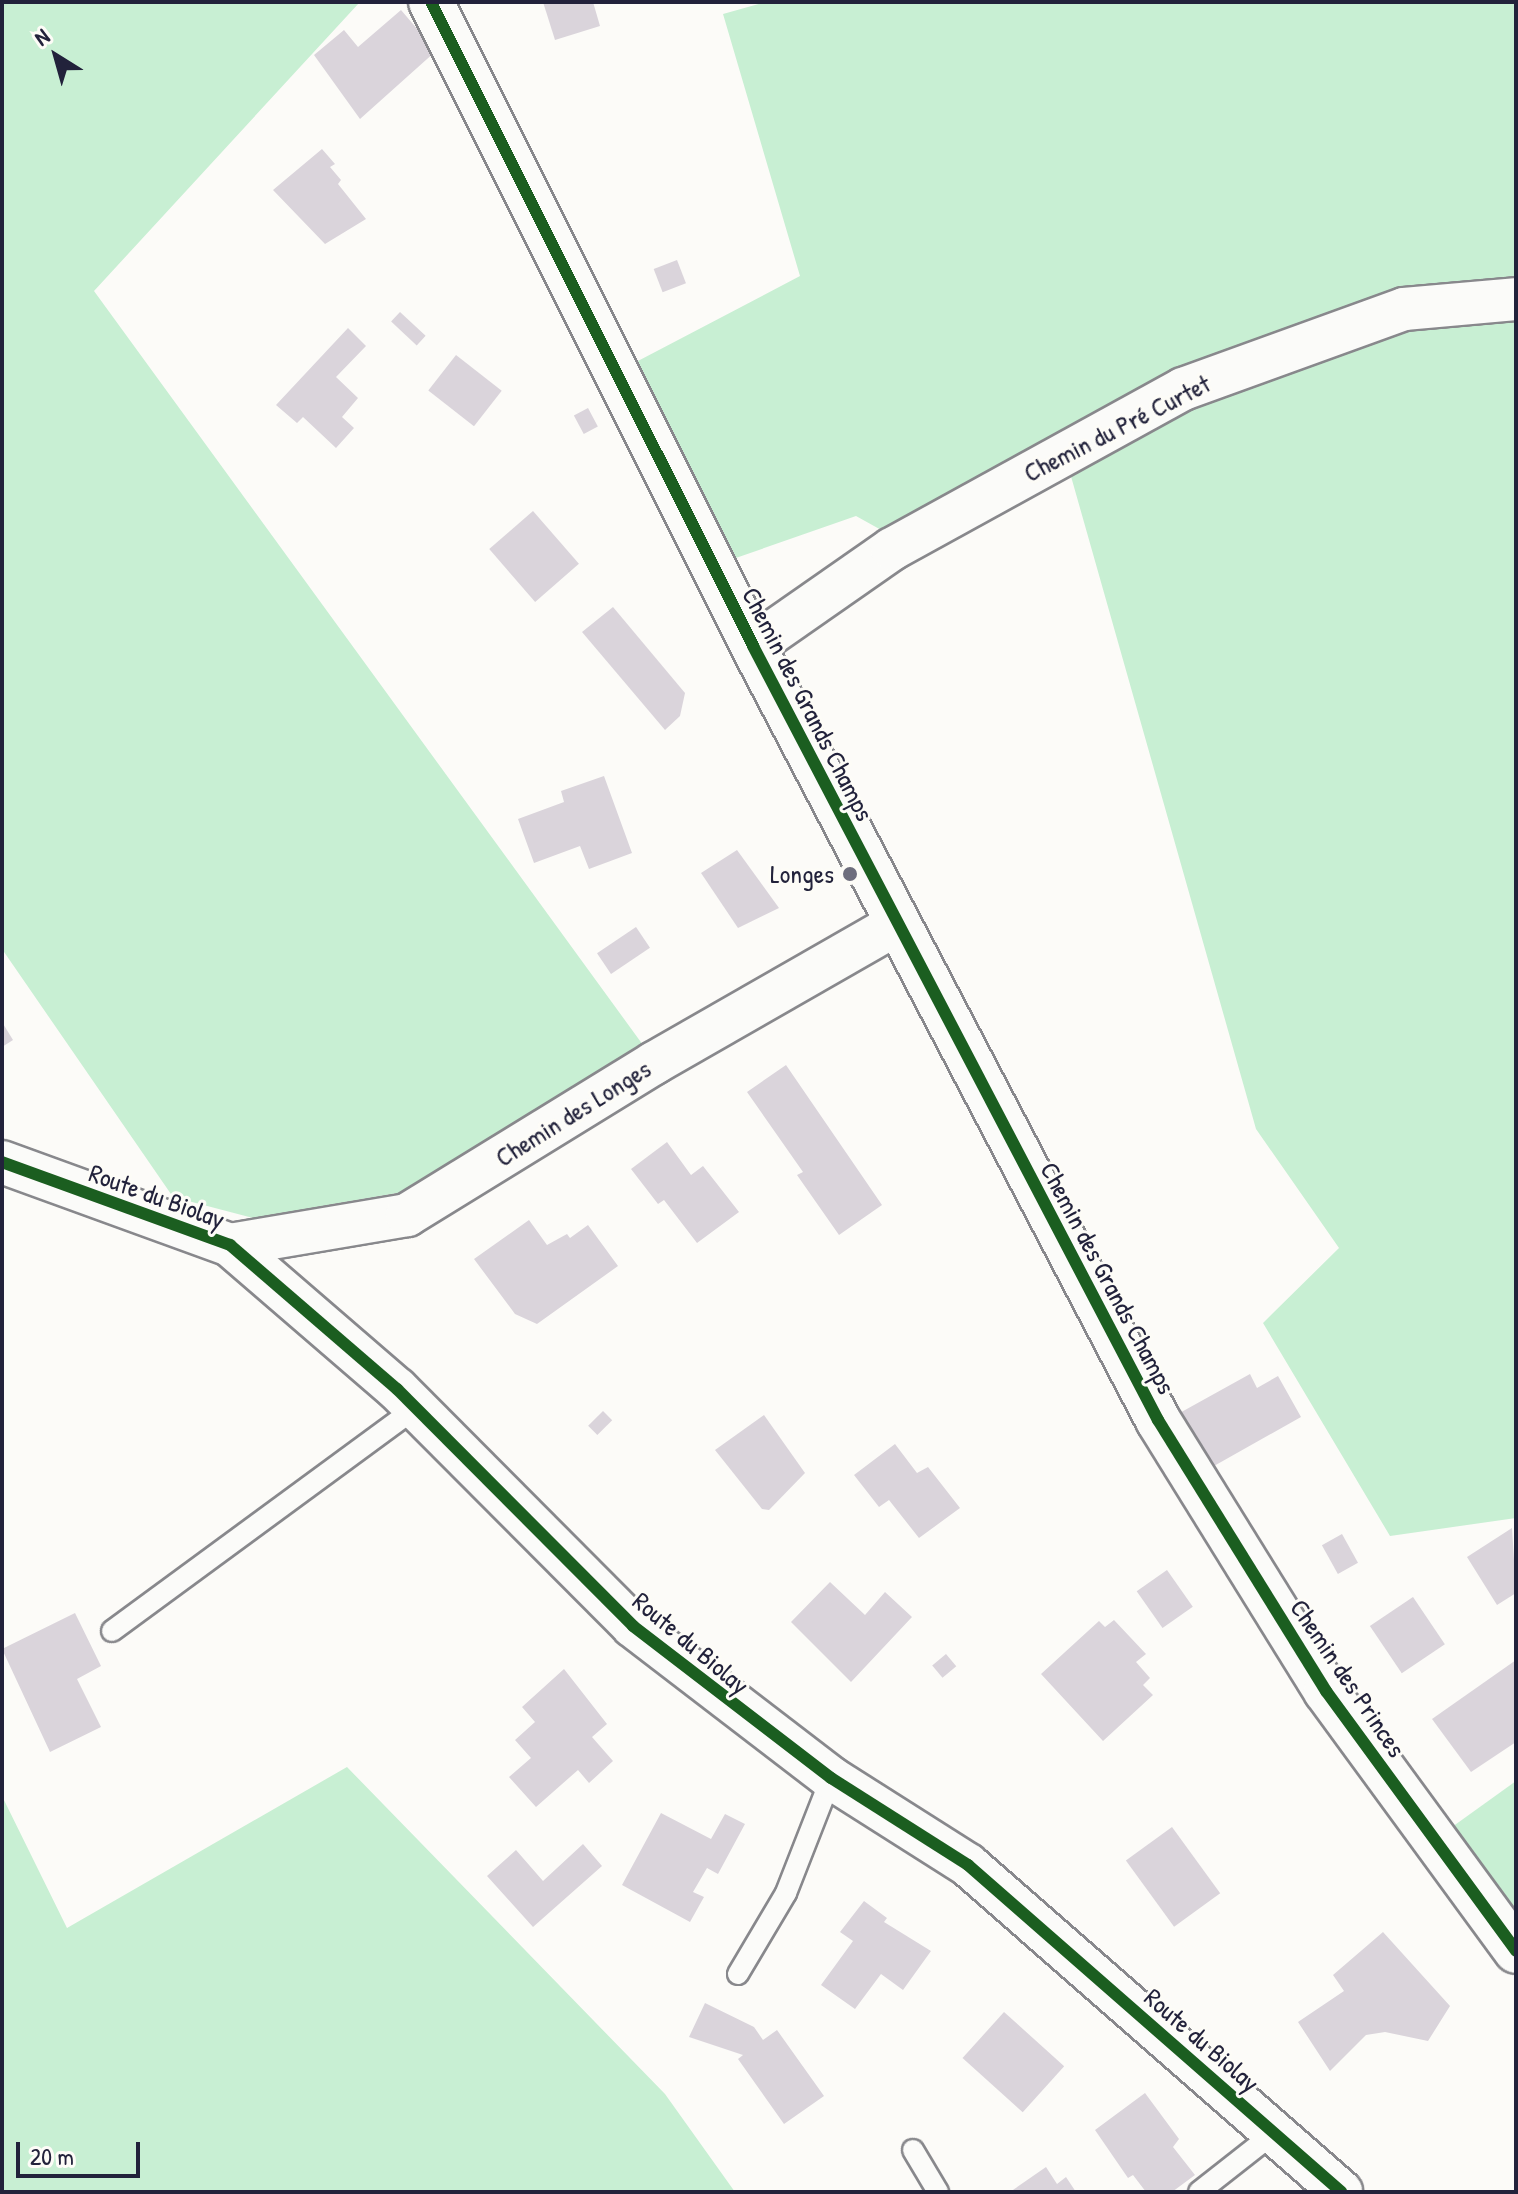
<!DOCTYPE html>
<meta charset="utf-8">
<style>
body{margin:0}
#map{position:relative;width:1518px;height:2194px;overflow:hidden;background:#fcfbf8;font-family:"Patrick Hand",sans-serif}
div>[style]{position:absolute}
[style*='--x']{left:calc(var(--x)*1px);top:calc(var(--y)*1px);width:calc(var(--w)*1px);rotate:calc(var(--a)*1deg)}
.green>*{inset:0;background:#c8efd3}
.building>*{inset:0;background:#dad4db;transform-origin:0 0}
.roads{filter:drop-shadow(2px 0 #88888c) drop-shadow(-2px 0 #88888c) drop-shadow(0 2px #88888c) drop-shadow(0 -2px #88888c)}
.service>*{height:20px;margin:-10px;padding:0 10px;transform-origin:10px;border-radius:10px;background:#fbfbf9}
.minor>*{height:42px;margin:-21px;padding:0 21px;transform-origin:21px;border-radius:21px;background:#fbfbf9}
.tertiary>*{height:44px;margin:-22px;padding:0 22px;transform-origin:22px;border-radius:22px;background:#fbfbf9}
.cycleway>*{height:12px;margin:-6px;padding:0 6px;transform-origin:6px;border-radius:6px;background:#1b5e20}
.dots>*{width:22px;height:22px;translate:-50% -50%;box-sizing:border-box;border:4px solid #fdfcf7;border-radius:50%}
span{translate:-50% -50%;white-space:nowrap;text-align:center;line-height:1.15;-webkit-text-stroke:6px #fdfcf7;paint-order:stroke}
.street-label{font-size:26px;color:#22223b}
.poi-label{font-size:26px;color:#22223b}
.right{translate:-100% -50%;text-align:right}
.frame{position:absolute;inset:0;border:4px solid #22223b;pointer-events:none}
.north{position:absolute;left:16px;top:16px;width:80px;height:80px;-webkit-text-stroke:6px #fdfcf7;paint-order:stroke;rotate:323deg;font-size:22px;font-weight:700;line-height:32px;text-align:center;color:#22223b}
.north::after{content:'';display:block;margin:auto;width:28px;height:36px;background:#22223b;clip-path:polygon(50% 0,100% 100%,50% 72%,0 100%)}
.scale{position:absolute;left:16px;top:2142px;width:124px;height:36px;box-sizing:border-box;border:4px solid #22223b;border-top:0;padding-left:10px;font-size:24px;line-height:28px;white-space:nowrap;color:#22223b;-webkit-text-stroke:6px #fdfcf7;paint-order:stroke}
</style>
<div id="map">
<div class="green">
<div style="clip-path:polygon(2px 2px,359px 3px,94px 291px,643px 1045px,409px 1191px,253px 1218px,173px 1197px,2px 949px)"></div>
<div style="clip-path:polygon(766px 2px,1516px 2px,1516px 1518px,1390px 1536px,1263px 1323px,1339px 1248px,1256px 1129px,1059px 434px,883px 531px,856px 516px,730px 560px,636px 362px,800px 276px,723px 14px)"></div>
<div style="clip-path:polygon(347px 1767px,665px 2094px,735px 2192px,2px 2192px,2px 1796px,67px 1928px)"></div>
<div style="clip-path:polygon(1516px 1781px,1516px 1915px,1452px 1827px)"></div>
</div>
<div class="building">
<div style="clip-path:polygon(543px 2px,593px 2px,600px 26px,555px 40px)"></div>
<div style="clip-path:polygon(401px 10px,436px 51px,360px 119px,314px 55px,344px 30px,358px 47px)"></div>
<div style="clip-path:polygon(322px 149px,335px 164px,330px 167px,341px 180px,338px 184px,366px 219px,325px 244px,273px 190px)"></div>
<div style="left:677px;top:260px;width:25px;height:25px;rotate:69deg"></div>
<div style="left:400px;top:312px;width:35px;height:13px;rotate:43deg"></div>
<div style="clip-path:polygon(348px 328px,366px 346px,336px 377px,358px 398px,342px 417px,354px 428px,336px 448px,303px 417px,297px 423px,276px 405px)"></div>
<div style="left:456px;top:355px;width:58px;height:45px;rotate:38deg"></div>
<div style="left:588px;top:408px;width:21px;height:16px;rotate:62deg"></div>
<div style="left:533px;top:511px;width:70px;height:58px;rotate:49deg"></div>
<div style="clip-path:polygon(613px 607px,685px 693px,680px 716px,665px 730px,582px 632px)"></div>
<div style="clip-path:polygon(604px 776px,632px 853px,589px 869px,580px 846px,534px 863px,518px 819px,564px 802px,561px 791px)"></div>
<div style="clip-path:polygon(737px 850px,779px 908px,738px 928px,701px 873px)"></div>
<div style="left:636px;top:927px;width:25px;height:47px;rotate:56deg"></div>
<div style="clip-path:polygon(2px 1022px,13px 1040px,2px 1047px)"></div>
<div style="clip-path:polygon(786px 1065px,882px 1205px,839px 1235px,797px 1175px,803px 1172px,747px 1092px)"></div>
<div style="clip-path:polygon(667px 1142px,691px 1175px,703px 1166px,739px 1212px,697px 1243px,664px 1200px,658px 1204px,631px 1169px)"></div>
<div style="clip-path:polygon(529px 1220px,547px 1245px,567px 1234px,570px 1238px,588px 1225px,618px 1266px,537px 1324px,515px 1314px,474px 1259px)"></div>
<div style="clip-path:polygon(1250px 1374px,1257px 1388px,1278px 1376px,1301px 1417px,1198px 1475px,1167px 1420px)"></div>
<div style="left:603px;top:1411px;width:13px;height:21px;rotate:45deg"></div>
<div style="clip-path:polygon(764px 1415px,805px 1473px,769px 1510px,762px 1509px,715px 1450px)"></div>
<div style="clip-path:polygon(895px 1444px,917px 1473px,928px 1467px,960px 1508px,919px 1538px,889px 1500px,879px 1507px,854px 1475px)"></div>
<div style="clip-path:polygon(1512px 1528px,1516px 1593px,1497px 1605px,1467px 1557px)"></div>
<div style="left:1342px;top:1534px;width:33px;height:23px;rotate:61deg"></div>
<div style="left:1167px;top:1570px;width:45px;height:37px;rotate:55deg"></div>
<div style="clip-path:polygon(830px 1582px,865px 1615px,885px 1592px,912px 1617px,851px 1682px,791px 1622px)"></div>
<div style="left:1413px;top:1597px;width:57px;height:52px;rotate:56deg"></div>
<div style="clip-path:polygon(75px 1613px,101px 1666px,77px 1679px,101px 1727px,50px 1752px,2px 1649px)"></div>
<div style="clip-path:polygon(1114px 1620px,1146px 1654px,1136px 1662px,1150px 1678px,1143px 1685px,1153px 1695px,1103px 1741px,1041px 1674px,1099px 1621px,1105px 1627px)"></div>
<div style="left:946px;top:1654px;width:16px;height:18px;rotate:50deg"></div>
<div style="clip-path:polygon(1516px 1660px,1516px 1742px,1471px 1772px,1432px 1719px)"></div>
<div style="clip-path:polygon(564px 1669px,607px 1724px,592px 1737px,613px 1761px,589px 1783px,578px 1770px,536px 1807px,509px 1777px,531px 1758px,515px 1740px,535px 1722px,522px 1707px)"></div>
<div style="clip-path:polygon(661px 1813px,711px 1839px,725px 1814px,745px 1824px,718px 1874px,707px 1868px,693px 1892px,704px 1897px,690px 1922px,622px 1885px)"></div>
<div style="left:1172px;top:1827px;width:82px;height:57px;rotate:54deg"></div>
<div style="clip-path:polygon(583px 1844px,602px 1866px,533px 1927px,487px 1876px,516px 1850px,543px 1881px)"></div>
<div style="clip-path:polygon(864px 1901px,887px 1918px,884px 1922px,931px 1951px,903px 1990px,881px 1974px,855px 2009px,821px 1985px,853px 1941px,840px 1932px)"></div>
<div style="clip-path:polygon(1383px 1932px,1450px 2006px,1428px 2041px,1385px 2032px,1366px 2035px,1330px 2071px,1298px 2022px,1344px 1991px,1333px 1975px)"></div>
<div style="clip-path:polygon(705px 2003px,754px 2027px,763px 2040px,777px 2030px,824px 2096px,784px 2124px,738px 2059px,743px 2055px,689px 2037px)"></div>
<div style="left:1004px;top:2012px;width:81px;height:62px;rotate:42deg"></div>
<div style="clip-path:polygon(1145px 2093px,1179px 2139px,1173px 2147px,1195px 2175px,1172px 2192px,1146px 2192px,1133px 2175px,1128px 2178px,1095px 2130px)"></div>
<div style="clip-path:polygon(1046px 2167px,1057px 2184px,1066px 2177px,1076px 2192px,1010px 2192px)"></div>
</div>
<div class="roads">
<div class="service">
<div style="--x:112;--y:1631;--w:377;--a:-36.3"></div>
<div style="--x:738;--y:1974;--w:94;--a:-59.3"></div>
<div style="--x:786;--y:1893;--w:123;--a:-68.6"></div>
<div style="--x:913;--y:2150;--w:49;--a:59.2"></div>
<div style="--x:1199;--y:2192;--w:95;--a:-38.2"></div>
</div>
<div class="minor">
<div style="--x:753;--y:646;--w:169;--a:-34.9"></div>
<div style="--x:892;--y:549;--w:332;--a:-28.8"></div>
<div style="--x:1183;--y:389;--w:235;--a:-19.9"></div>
<div style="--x:1404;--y:309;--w:112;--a:-5.1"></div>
<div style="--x:2;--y:1162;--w:243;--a:20"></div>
<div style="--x:230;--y:1245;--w:221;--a:40.8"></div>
<div style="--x:397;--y:1389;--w:334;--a:45.1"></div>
<div style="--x:633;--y:1626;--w:250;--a:37.5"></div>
<div style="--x:831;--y:1778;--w:162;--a:32.4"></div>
<div style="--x:968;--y:1865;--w:496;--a:41.2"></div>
<div style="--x:230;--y:1245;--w:180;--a:-9.6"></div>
<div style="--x:407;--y:1215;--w:290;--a:-31.6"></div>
<div style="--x:654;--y:1063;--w:280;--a:-29.8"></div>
</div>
<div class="tertiary">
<div style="--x:431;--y:2;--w:720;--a:63.43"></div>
<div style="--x:753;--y:646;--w:874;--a:62.38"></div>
<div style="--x:1158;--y:1420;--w:319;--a:58.2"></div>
<div style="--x:1326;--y:1691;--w:322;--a:53.8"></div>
</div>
</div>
<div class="cycleway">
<div style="--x:431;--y:2;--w:720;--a:63.43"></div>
<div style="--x:753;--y:646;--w:874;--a:62.38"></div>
<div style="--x:1158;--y:1420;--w:319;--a:58.2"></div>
<div style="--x:1326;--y:1691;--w:322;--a:53.8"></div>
<div style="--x:2;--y:1162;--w:243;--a:20"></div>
<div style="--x:230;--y:1245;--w:221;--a:40.8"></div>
<div style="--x:397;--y:1389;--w:334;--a:45.1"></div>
<div style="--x:633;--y:1626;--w:250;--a:37.5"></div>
<div style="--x:831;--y:1778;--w:162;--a:32.4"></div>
<div style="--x:968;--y:1865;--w:496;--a:41.2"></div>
</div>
<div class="dots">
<div style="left:850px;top:874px;background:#6e6e7d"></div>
</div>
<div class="street-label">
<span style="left:1117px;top:428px;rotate:-27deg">Chemin du Pré Curtet</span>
<span style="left:808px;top:704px;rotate:63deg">Chemin des Grands Champs</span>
<span style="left:573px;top:1113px;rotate:-32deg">Chemin des Longes</span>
<span style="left:157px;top:1196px;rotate:20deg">Route du Biolay</span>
<span style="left:1108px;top:1278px;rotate:62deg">Chemin des Grands Champs</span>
<span style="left:691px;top:1643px;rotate:40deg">Route du Biolay</span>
<span style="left:1348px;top:1678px;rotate:56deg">Chemin des Princes</span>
<span style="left:1202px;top:2040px;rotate:41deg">Route du Biolay</span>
</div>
<div class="poi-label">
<span class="right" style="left:834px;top:874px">Longes</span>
</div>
<div class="frame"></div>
<div class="north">N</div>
<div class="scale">20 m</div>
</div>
